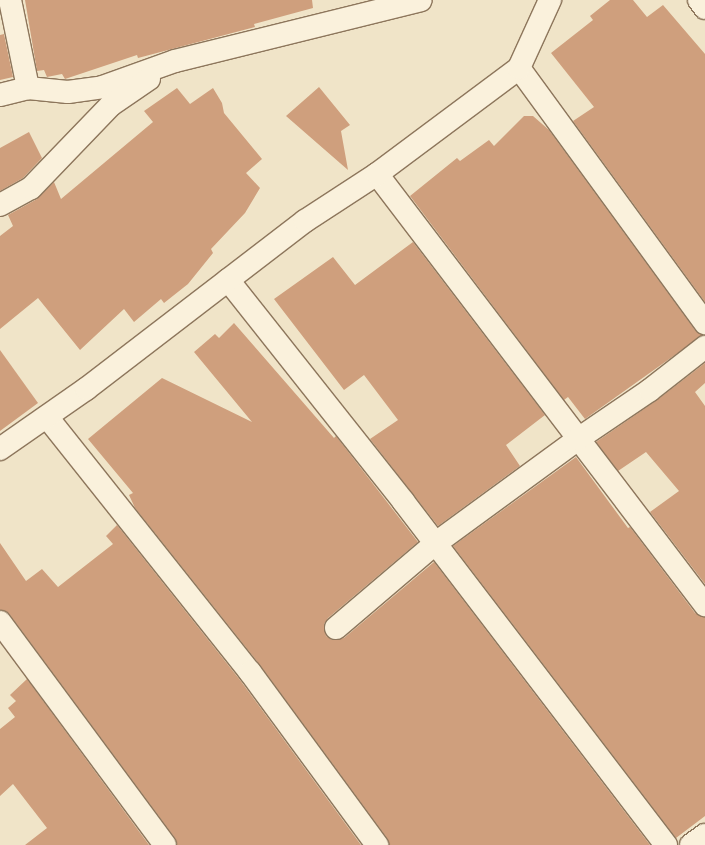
<!DOCTYPE html>
<style>
body{margin:0}
#map{position:relative;width:705px;height:845px;overflow:hidden;background:#f0e4c8;font-family:"Zilla Slab",serif}
div>[style]{position:absolute}
[style*='--x']{left:calc(var(--x)*1px);top:calc(var(--y)*1px);width:calc(var(--w)*1px);rotate:calc(var(--a)*1deg)}
.building>*{inset:0;background:#cf9f7d}
.roads{filter:drop-shadow(1px 0 #8d765c) drop-shadow(-1px 0 #8d765c) drop-shadow(0 1px #8d765c) drop-shadow(0 -1px #8d765c)}
.minor>*{height:22px;margin:-11px;padding:0 11px;transform-origin:11px;border-radius:11px;background:#faf1dc}
span{translate:-50% -50%;white-space:nowrap;text-align:center;line-height:1.15;-webkit-text-stroke:4px #f7eed8;paint-order:stroke}
</style>
<div id="map">
<div class="building">
<div style="clip-path:polygon(25px 0,312px 0,313px 8px,254px 24px,255px 27px,138px 58px,137px 55px,65px 79px,62px 74px,47px 77px,44px 70px,37px 71px)"></div>
<div style="clip-path:polygon(610px 0,633px 0,647px 17px,663px 5px,705px 54px,705px 302px,573px 121px,594px 107px,551px 53px,593px 20px,590px 16px)"></div>
<div style="clip-path:polygon(4px 34px,13px 77px,0 80px,0 35px)"></div>
<div style="clip-path:polygon(319px 87px,350px 125px,341px 131px,348px 170px,286px 116px)"></div>
<div style="clip-path:polygon(177px 88px,190px 104px,213px 88px,222px 103px,224px 113px,262px 159px,246px 173px,260px 188px,245px 213px,211px 249px,213px 253px,188px 284px,164px 303px,161px 299px,134px 322px,124px 309px,80px 350px,38px 298px,0 329px,0 236px,13px 226px,8px 215px,37px 199px,54px 182px,61px 199px,153px 122px,144px 111px)"></div>
<div style="clip-path:polygon(524px 116px,533px 116px,549px 130px,695px 330px,703px 335px,585px 419px,568px 397px,564px 400px,410px 196px,457px 158px,460px 161px,489px 140px,494px 146px)"></div>
<div style="clip-path:polygon(29px 132px,42px 158px,23px 178px,0 191px,0 148px)"></div>
<div style="clip-path:polygon(413px 242px,545px 415px,506px 445px,520px 466px,438px 526px,370px 439px,398px 420px,364px 375px,344px 390px,274px 299px,333px 257px,355px 285px)"></div>
<div style="clip-path:polygon(234px 323px,334px 438px,336px 436px,418px 542px,328px 618px,324px 624px,326px 636px,332px 640px,344px 638px,434px 562px,650px 845px,389px 845px,387px 838px,260px 665px,135px 508px,129px 495px,133px 493px,88px 439px,162px 378px,252px 422px,194px 352px,215px 334px,219px 338px)"></div>
<div style="clip-path:polygon(0 350px,38px 403px,0 431px)"></div>
<div style="clip-path:polygon(705px 363px,705px 383px,695px 392px,705px 406px,705px 584px,650px 512px,679px 491px,646px 452px,618px 471px,596px 442px,657px 400px)"></div>
<div style="clip-path:polygon(576px 457px,628px 528px,630px 527px,695px 613px,705px 617px,705px 816px,676px 838px,453px 546px)"></div>
<div style="clip-path:polygon(117px 525px,240px 680px,361px 845px,177px 845px,175px 838px,10px 615px,0 610px,0 543px,26px 581px,42px 569px,58px 587px,113px 544px,106px 536px)"></div>
<div style="clip-path:polygon(27px 679px,149px 845px,25px 845px,47px 828px,13px 784px,0 796px,0 729px,15px 717px,8px 708px,16px 701px,10px 695px)"></div>
</div>
<div class="roads">
<div class="minor">
<div style="--x:10;--y:0;--w:90;--a:78.4"></div>
<div style="--x:699;--y:0;--w:10;--a:53"></div>
<div style="--x:519;--y:68;--w:316;--a:53.9"></div>
<div style="--x:0;--y:95;--w:29;--a:-14"></div>
<div style="--x:28;--y:88;--w:40;--a:5.7"></div>
<div style="--x:68;--y:92;--w:34;--a:-8"></div>
<div style="--x:102;--y:87;--w:77;--a:-19.6"></div>
<div style="--x:175;--y:61;--w:253;--a:-13.9"></div>
<div style="--x:377;--y:174;--w:542;--a:52.73"></div>
<div style="--x:0;--y:205;--w:35;--a:-29"></div>
<div style="--x:31;--y:188;--w:115;--a:-46.1"></div>
<div style="--x:111;--y:105;--w:46;--a:-34.4"></div>
<div style="--x:228;--y:280;--w:282;--a:51.6"></div>
<div style="--x:403;--y:501;--w:433;--a:52.6"></div>
<div style="--x:47;--y:417;--w:326;--a:51.5"></div>
<div style="--x:250;--y:672;--w:215;--a:53.7"></div>
<div style="--x:0;--y:449;--w:105;--a:-34.9"></div>
<div style="--x:86;--y:389;--w:276;--a:-37.5"></div>
<div style="--x:305;--y:221;--w:86;--a:-33.1"></div>
<div style="--x:377;--y:174;--w:177;--a:-36.7"></div>
<div style="--x:519;--y:68;--w:75;--a:-65.5"></div>
<div style="--x:0;--y:622;--w:277;--a:53.5"></div>
<div style="--x:336;--y:628;--w:131;--a:-40.4"></div>
<div style="--x:436;--y:543;--w:176;--a:-36.2"></div>
<div style="--x:578;--y:439;--w:87;--a:-34.2"></div>
<div style="--x:650;--y:390;--w:70;--a:-38"></div>
<div style="--x:691;--y:845;--w:17;--a:-36"></div>
</div>
</div>
</div>
